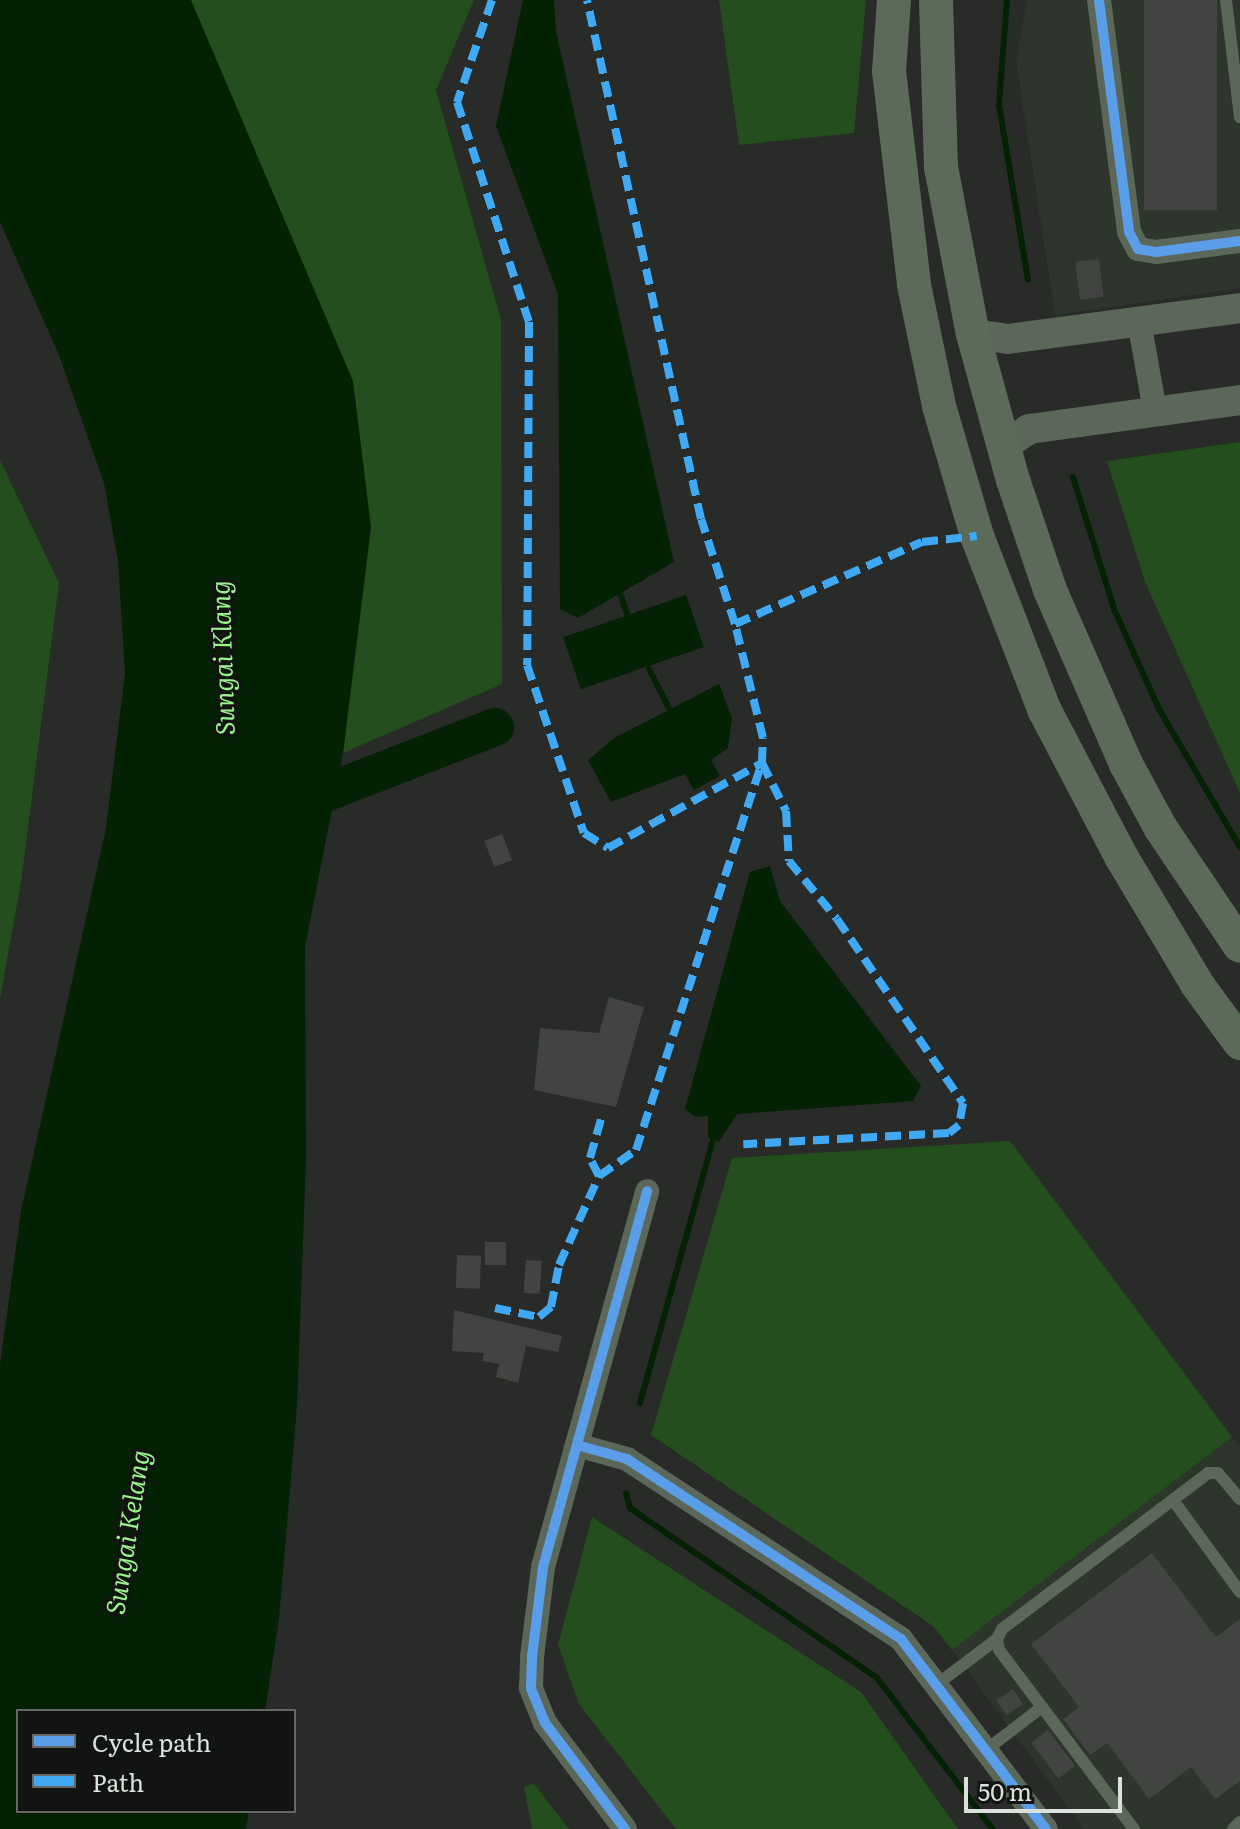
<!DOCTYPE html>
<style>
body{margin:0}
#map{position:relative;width:1240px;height:1829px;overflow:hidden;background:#282b27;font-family:Literata,serif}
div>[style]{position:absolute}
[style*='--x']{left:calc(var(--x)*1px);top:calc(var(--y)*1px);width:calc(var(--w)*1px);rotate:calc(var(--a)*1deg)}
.built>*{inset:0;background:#2d352c}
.green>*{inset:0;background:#244e1e}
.water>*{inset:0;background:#042104;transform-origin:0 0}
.stream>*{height:6px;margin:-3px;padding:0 3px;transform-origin:3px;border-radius:3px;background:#042104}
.river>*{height:38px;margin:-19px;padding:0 19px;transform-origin:19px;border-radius:19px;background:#042104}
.building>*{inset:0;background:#414440;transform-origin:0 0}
.service>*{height:12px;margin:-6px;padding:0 6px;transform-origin:6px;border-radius:6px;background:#5b6759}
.minor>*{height:24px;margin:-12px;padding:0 12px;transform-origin:12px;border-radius:12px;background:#5b6759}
.tertiary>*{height:30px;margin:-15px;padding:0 15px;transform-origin:15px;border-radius:15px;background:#5b6759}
.secondary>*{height:34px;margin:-17px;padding:0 17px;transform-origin:17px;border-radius:17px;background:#5c6a5a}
.quiet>*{height:8px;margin-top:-4px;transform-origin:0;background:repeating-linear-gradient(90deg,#3fa9f5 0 16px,transparent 0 24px)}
.cycleway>*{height:10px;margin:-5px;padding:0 5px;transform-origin:5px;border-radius:5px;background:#5a9eea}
span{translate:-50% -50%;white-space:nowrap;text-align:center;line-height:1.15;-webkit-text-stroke:7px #111411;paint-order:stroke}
.water-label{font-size:26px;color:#9af28d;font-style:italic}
.legend{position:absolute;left:16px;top:1709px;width:280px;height:104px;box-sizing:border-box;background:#111411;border:2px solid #636663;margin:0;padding:10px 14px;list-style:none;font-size:24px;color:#dde1dd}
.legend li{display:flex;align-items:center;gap:16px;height:40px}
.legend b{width:40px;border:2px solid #636663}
.scale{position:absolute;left:964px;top:1777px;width:158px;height:36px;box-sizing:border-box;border:4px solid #dde1dd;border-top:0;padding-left:10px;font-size:24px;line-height:28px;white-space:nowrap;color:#dde1dd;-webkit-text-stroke:6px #111411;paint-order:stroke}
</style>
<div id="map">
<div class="built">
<div style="clip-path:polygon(1027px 0,1240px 0,1240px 288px,1055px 315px,1016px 61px)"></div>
<div style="clip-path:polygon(1232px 1437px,1240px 1447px,1240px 1829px,1084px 1829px,952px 1650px)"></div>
</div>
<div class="green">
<div style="clip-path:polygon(191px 0,474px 0,436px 90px,501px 320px,502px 684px,343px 753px,371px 527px)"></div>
<div style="clip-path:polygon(719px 0,866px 0,854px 133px,739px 145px)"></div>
<div style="clip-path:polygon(1240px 442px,1240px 793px,1145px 582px,1107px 461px)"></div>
<div style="clip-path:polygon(0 460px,59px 583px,21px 882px,0 999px)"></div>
<div style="clip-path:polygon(1010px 1141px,1232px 1437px,952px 1650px,933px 1626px,651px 1435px,732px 1158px)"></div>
<div style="clip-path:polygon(592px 1517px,861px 1692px,958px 1829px,676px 1829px,579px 1704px,558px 1645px)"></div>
<div style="clip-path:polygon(534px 1784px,569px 1829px,532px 1829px,524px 1787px)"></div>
</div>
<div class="water">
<div style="clip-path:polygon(0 0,191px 0,353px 381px,371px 527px,343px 753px,305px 947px,306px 1159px,297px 1406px,279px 1619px,265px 1711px,18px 1711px,18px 1811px,249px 1811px,246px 1829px,0 1829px,0 1365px,21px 1211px,106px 828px,125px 673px,118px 561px,104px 483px,59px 355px,0 222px)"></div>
<div style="clip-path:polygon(523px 0,554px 0,556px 31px,674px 562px,578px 618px,560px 609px,558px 294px,496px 126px)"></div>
<div style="left:686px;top:595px;width:55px;height:130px;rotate:71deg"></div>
<div style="clip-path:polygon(719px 684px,732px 718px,728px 748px,711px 760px,720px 776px,694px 790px,685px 774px,611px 802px,588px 760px,614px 738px)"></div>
<div style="clip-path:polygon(770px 866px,780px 901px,921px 1086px,913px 1101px,737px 1114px,719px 1142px,708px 1137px,708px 1116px,696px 1117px,685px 1109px,750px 872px)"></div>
</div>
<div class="stream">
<div style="--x:1007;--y:0;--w:105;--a:94.4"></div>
<div style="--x:999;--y:105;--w:177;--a:80.6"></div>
<div style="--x:1073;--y:477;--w:138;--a:72.7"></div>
<div style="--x:1114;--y:609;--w:110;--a:65.8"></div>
<div style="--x:1159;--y:709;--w:160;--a:59.6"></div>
<div style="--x:618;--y:587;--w:44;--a:71.6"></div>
<div style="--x:649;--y:669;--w:53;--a:62.9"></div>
<div style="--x:640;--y:1403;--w:280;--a:-74.5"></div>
<div style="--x:626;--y:1493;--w:16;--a:75"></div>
<div style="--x:630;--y:1508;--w:300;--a:34.5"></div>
<div style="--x:877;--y:1678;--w:190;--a:52.5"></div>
</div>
<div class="river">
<div style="--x:289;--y:807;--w:221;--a:-21.2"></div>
</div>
<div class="building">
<div style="left:1144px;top:0;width:73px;height:210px"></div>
<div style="left:1099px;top:259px;width:38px;height:24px;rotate:83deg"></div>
<div style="left:502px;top:834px;width:28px;height:19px;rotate:69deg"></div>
<div style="clip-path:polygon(609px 997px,644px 1007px,616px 1107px,534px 1090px,540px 1028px,599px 1033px)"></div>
<div style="left:485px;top:1242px;width:21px;height:23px"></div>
<div style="left:457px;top:1255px;width:24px;height:33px;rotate:2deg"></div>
<div style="left:526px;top:1260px;width:16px;height:33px;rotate:4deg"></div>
<div style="clip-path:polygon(454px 1310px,562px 1336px,558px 1352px,526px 1346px,518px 1383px,496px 1377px,499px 1364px,482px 1361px,484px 1353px,452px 1351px)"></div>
<div style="clip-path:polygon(1152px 1553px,1216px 1637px,1240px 1619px,1240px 1781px,1215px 1799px,1191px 1767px,1149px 1799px,1107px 1743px,1090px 1755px,1063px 1719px,1079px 1707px,1031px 1644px)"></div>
<div style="left:1013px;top:1689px;width:18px;height:20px;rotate:56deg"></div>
<div style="left:1048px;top:1730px;width:45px;height:21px;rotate:53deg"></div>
</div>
<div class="service">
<div style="--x:1226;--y:0;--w:118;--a:83.2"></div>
<div style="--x:1173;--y:1500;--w:114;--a:53.9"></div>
<div style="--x:936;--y:1685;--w:76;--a:-37"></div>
<div style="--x:986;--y:1750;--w:71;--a:-37.5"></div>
<div style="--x:1134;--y:1829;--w:224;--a:-127"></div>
<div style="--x:999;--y:1650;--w:11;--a:-100"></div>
<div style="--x:997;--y:1639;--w:11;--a:-63"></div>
<div style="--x:1002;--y:1629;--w:258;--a:-37.1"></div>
<div style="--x:1208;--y:1473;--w:10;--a:0"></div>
<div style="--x:1218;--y:1473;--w:34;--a:50"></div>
<div style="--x:1233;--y:1829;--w:10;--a:-45"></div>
</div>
<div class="minor">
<div style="--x:1099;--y:0;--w:234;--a:82.6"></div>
<div style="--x:1129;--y:232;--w:19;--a:62"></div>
<div style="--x:1138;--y:249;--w:18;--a:9"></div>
<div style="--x:1156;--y:252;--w:85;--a:-7.5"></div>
<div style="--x:1139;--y:321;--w:91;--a:79.9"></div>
<div style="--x:577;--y:1445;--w:52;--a:15.6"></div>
<div style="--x:627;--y:1459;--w:328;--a:33.3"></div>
<div style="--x:901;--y:1639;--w:239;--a:52.7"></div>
<div style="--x:625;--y:1829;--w:133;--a:-127"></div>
<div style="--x:545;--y:1723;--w:38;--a:-112"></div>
<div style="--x:531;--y:1688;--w:31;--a:-88"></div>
<div style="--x:532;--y:1657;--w:91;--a:-83"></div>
<div style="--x:543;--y:1567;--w:390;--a:-74.5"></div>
</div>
<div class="tertiary">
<div style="--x:973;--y:334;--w:35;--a:8"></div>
<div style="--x:1008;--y:339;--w:234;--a:-7.6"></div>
<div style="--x:1004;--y:446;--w:30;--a:-34"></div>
<div style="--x:1029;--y:429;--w:213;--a:-7.8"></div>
</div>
<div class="secondary">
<div style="--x:894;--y:0;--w:71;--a:94"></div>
<div style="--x:889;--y:71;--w:215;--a:83.3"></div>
<div style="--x:914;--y:285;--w:124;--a:78.3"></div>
<div style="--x:939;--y:406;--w:135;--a:73.7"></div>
<div style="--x:977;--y:536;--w:188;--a:68.8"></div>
<div style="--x:1045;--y:711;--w:166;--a:62.4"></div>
<div style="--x:1122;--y:858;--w:147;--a:59.2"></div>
<div style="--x:1197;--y:984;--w:73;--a:53.9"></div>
<div style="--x:936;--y:0;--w:167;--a:88.3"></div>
<div style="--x:941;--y:167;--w:170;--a:79.2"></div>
<div style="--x:973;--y:334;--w:151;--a:74.7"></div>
<div style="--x:1013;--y:480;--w:116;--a:71.4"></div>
<div style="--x:1050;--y:590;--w:190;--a:66.4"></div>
<div style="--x:1126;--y:764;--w:72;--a:61.6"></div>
<div style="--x:1160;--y:827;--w:143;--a:56.1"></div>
</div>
<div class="quiet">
<div style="--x:492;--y:0;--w:108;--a:108.9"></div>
<div style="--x:457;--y:102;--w:231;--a:71.9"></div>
<div style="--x:529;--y:322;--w:343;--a:90.3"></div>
<div style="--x:527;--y:665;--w:177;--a:71.3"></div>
<div style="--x:584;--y:833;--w:28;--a:32"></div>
<div style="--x:608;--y:848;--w:176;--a:-28.9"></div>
<div style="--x:762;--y:763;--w:54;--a:63.4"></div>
<div style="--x:786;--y:811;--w:50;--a:86.6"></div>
<div style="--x:789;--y:861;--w:75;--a:50.4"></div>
<div style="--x:837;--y:919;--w:223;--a:55.6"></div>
<div style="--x:963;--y:1103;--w:22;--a:100"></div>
<div style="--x:959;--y:1125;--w:13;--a:141"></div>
<div style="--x:949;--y:1133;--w:206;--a:176.9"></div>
<div style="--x:735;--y:624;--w:204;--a:-23.7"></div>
<div style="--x:922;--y:542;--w:55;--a:-6.2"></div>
<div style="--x:599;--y:1176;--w:20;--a:-117"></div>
<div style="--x:590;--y:1158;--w:41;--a:-74.2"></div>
<div style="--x:495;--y:1308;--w:45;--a:11.6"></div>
<div style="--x:539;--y:1317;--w:16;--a:-40"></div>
<div style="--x:551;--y:1307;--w:43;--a:-79.2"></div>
<div style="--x:559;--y:1265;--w:98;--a:-65.8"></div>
<div style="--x:599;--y:1176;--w:45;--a:-35.1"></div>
<div style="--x:636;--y:1150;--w:407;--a:-72"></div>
<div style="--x:762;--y:763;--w:25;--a:-88"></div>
<div style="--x:763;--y:738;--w:117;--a:-103.8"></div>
<div style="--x:735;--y:624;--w:110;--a:-107.9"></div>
<div style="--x:701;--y:519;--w:531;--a:-102.39"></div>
</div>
<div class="cycleway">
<div style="--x:1099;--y:0;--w:234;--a:82.6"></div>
<div style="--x:1129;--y:232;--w:19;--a:62"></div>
<div style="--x:1138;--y:249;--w:18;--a:9"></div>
<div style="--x:1156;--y:252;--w:85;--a:-7.5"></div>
<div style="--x:577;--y:1445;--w:52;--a:15.6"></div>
<div style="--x:627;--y:1459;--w:328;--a:33.3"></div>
<div style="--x:901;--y:1639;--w:239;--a:52.7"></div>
<div style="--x:625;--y:1829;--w:133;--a:-127"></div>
<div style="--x:545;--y:1723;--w:38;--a:-112"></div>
<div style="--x:531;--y:1688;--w:31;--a:-88"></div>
<div style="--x:532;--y:1657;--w:91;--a:-83"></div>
<div style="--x:543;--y:1567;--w:390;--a:-74.5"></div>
</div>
<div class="water-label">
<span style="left:221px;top:658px;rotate:-92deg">Sungai Klang</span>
<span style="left:126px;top:1532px;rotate:-81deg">Sungai Kelang</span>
</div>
<ul class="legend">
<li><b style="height:10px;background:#5a9eea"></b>Cycle path</li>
<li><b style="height:10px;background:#3fa9f5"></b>Path</li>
</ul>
<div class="scale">50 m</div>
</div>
